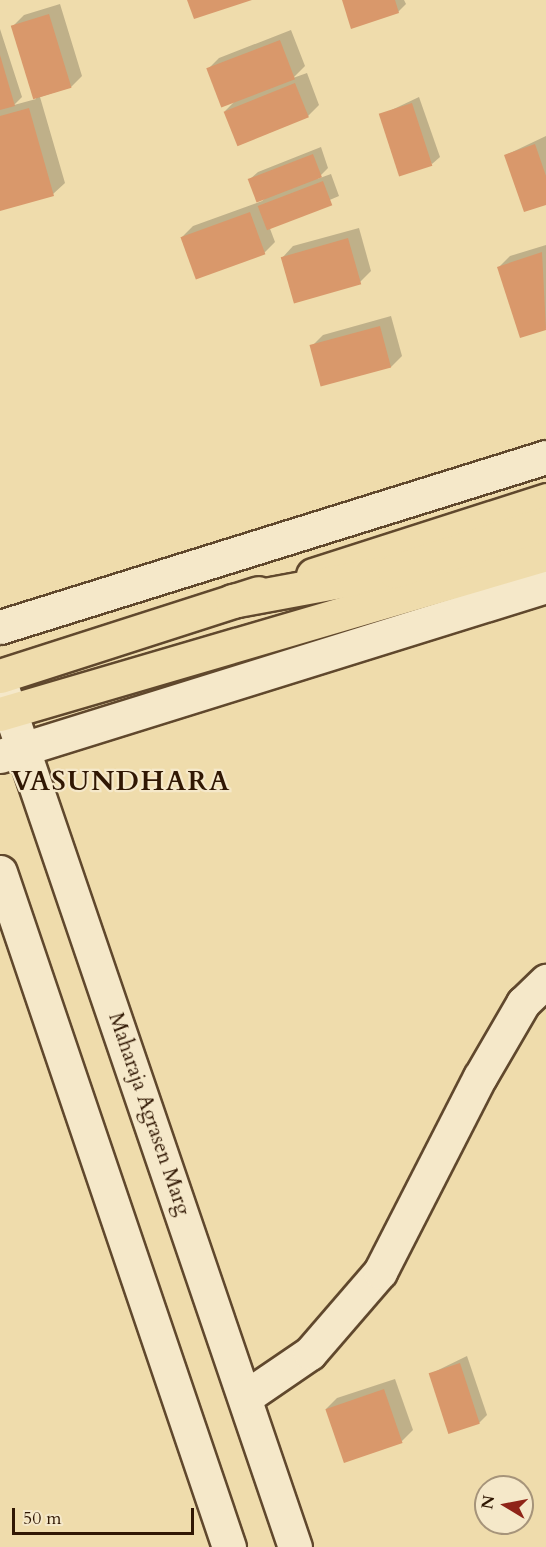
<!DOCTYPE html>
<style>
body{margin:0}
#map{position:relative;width:546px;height:1547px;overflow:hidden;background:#efdcac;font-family:Cardo,serif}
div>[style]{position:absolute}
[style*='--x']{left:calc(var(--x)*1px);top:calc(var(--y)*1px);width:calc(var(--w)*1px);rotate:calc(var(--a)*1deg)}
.shadow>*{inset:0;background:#0003}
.building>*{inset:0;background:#d9986b;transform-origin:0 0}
.roads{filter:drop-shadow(2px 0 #60482d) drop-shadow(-2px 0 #60482d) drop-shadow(0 2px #60482d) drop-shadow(0 -2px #60482d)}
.minor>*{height:33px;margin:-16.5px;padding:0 16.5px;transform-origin:16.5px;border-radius:16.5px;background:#f5e8c9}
.major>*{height:33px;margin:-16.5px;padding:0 16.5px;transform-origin:16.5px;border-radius:16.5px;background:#efdcac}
.highway>*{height:33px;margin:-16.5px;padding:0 16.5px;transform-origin:16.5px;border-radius:16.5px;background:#efdcac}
span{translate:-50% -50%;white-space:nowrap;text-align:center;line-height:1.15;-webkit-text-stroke:4.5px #f5e8c9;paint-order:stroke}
.street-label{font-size:21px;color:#301703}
.district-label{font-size:27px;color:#301703;font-weight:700;letter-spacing:1.5px}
.north{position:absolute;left:474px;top:1475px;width:60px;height:60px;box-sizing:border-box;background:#f5e8c9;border:2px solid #a6947a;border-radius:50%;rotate:280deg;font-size:16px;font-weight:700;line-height:24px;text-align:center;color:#301703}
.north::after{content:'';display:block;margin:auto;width:21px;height:27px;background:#8f2418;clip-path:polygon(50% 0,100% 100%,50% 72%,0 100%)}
.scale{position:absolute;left:12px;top:1508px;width:182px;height:27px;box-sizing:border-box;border:3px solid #301703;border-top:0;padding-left:8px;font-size:18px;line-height:21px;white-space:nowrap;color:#301703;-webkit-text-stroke:4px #f5e8c9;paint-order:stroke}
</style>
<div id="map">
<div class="shadow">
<div style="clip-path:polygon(344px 0,404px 0,406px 4px,398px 12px)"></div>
<div style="clip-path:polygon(60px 4px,82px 76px,71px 87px,40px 97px,65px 183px,53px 194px,0 210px,0 29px,22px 97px,14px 105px,36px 99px,13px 26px,24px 15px)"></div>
<div style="clip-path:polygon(291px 30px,305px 66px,293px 78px,307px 73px,319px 105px,308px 116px,225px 111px,236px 100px,208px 69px,219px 58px)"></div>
<div style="clip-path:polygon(419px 97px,440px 157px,432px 164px,381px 115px)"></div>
<div style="clip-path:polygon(546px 136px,546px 203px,506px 155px)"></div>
<div style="clip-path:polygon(321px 147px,328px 168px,317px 179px,331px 174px,339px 196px,269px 226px,275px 242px,264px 253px,182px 237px,193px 226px,262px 201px,268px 196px,250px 179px,258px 172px)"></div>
<div style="clip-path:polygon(359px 228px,371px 271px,360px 282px,282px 258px,293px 246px)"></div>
<div style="clip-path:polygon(546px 245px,546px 328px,521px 336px,499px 267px,510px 256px)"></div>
<div style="clip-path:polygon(391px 316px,402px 356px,391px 367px,312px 346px,323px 335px)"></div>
<div style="clip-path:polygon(467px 1356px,487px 1415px,479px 1423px,430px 1374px)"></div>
<div style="clip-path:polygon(395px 1379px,413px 1430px,402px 1441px,326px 1409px,337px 1398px)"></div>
</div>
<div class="building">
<div style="clip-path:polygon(187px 0,252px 0,194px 19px)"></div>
<div style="clip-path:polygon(342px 0,395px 0,399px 13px,351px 29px)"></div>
<div style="left:49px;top:14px;width:77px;height:40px;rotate:73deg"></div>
<div style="left:280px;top:40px;width:42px;height:79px;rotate:69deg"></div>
<div style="clip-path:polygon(0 55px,15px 106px,0 110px)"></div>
<div style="left:295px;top:83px;width:37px;height:77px;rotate:68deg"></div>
<div style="left:412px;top:103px;width:66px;height:35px;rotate:72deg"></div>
<div style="clip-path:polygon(29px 108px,54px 196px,0 211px,0 116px)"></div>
<div style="clip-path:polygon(535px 144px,546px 176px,546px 205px,524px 212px,504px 155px)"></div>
<div style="left:313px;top:154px;width:25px;height:70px;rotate:69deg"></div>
<div style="left:323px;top:181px;width:26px;height:70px;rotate:69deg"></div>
<div style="left:250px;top:212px;width:45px;height:74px;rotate:70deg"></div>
<div style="left:348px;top:238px;width:48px;height:70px;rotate:74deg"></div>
<div style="clip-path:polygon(542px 252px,546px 330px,520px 338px,497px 267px)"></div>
<div style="left:380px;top:326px;width:43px;height:73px;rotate:75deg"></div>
<div style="left:460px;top:1363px;width:64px;height:33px;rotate:72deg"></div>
<div style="left:384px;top:1389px;width:57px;height:62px;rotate:71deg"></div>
</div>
<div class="roads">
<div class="minor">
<div style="--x:0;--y:627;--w:572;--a:-17.29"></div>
<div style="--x:0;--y:682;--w:914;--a:71.17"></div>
<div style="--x:0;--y:756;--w:572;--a:-17.29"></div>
<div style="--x:0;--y:872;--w:713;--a:71.26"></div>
<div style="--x:247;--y:1396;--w:76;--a:-34.3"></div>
<div style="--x:310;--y:1353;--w:107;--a:-49.2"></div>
<div style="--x:380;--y:1272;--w:219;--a:-62.9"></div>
<div style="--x:480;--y:1077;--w:86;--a:-59.8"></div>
<div style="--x:523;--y:1003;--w:32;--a:-44"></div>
</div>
<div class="major">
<div style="--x:313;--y:575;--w:245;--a:-17.8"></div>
<div style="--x:0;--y:676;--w:271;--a:-17.8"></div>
<div style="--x:0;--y:714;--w:569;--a:-16.33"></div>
</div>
<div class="highway">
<div style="--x:232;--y:601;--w:165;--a:-10.5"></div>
<div style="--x:394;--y:571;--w:159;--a:-17.5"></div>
</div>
</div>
<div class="street-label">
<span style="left:149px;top:1114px;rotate:71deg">Maharaja Agrasen Marg</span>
</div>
<div class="district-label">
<span style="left:121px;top:782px">VASUNDHARA</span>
</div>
<div class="north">N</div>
<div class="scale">50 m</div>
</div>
